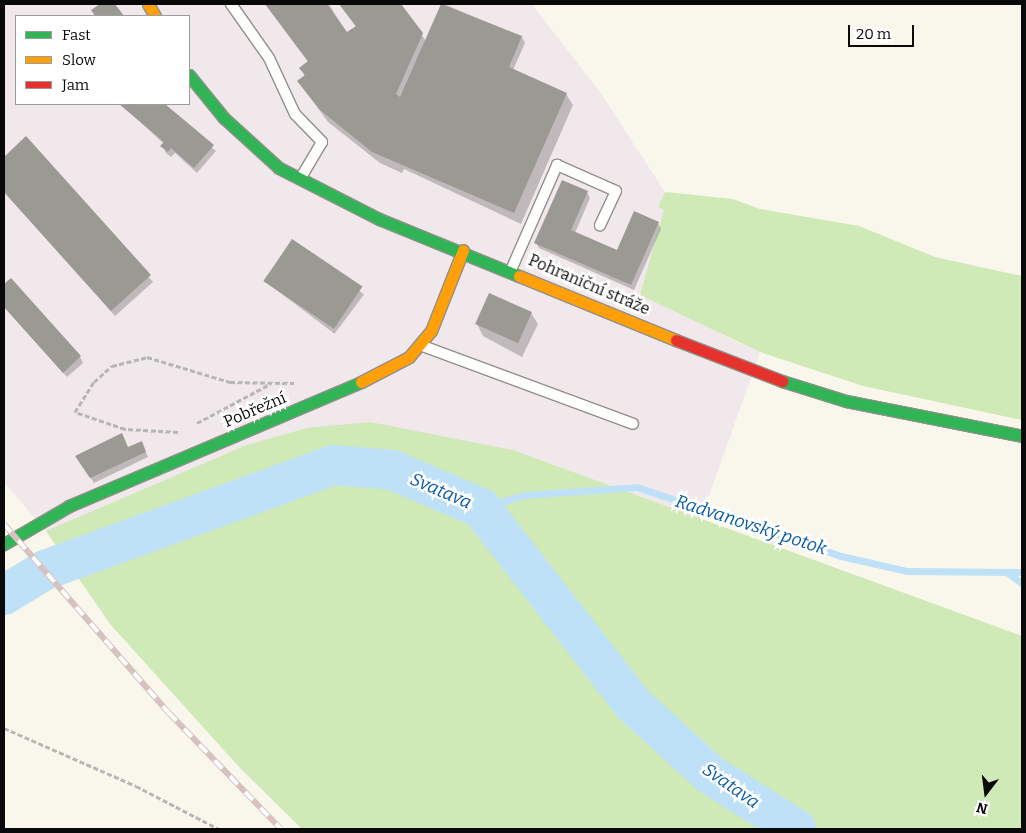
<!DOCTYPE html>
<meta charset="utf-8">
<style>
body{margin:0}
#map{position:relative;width:1026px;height:833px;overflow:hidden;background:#f9f7ec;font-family:Bitter,serif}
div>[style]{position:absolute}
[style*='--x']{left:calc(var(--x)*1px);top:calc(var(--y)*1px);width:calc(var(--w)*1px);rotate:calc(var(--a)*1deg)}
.industrial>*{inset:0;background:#f0e8eb}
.forest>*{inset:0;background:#cfe9b7}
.shadow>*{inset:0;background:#0003;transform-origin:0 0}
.stream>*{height:7px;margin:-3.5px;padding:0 3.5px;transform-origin:3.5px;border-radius:3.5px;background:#bee1f7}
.river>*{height:40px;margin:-20px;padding:0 20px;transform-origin:20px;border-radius:20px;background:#bee1f7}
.building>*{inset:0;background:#9b9993;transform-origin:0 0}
.path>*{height:3px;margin-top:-1.5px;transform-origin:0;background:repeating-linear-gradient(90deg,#b6b6b4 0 5px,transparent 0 7.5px)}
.roads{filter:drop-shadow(1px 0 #91908b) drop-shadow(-1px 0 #91908b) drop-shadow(0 1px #91908b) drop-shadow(0 -1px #91908b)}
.lane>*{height:10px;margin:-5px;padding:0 5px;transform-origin:5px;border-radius:5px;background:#fefefc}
.fast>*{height:11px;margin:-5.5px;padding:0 5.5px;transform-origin:5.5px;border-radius:5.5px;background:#30b455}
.slow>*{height:11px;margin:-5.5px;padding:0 5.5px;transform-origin:5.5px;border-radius:5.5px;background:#ff9f0a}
.jam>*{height:11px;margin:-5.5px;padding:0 5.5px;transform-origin:5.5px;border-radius:5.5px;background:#e5322d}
.rail>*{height:5.5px;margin-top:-2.75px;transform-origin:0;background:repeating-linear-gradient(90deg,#fff 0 11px,#d7c1c1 0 22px);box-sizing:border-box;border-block:1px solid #d7c1c1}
span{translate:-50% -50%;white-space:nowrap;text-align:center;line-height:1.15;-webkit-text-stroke:5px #fff;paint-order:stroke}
.street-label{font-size:16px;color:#090909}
.water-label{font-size:18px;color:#0a5ba4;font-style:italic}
.frame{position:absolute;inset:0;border:5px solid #090909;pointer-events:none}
.legend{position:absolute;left:15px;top:15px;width:175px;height:90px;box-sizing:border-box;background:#fff;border:1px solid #9d9d9d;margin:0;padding:6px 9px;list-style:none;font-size:15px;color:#090909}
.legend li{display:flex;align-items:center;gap:10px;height:25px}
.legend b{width:25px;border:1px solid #9d9d9d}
.north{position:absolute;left:961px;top:768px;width:50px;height:50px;-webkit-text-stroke:4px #fff;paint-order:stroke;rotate:195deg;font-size:14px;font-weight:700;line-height:20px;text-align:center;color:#090909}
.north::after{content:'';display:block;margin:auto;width:18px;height:22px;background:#090909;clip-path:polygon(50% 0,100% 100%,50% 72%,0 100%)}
.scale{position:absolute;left:848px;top:25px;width:66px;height:22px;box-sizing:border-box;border:2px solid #090909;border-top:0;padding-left:6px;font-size:15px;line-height:18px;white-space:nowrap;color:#090909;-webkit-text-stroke:4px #fff;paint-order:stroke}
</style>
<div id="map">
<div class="industrial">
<div style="clip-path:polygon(evenodd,4px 4px,532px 4px,602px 95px,665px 192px,658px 207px,664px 209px,720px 334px,760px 352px,701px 519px,513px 450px,46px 531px,4px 482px,4px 4px,16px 16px,189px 16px,189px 104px,16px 104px,16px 16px)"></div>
</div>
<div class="forest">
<div style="clip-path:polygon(665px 192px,733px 199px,760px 209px,859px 226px,935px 257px,1022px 276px,1022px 420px,863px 386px,760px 352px,640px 295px,664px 210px,658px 207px)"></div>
<div style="clip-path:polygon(370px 422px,513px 450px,1022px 636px,1022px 829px,302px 829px,240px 768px,110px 624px,46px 531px,247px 445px,307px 428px)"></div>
</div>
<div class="shadow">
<div style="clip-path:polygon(265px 4px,329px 4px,347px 34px,356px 27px,339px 4px,399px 4px,426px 41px,444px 4px,522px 37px,525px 43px,513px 70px,566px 94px,573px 105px,521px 224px,404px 169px,402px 173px,380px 163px,328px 122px,299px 82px,305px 77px,301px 68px,308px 62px)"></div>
<div style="clip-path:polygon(121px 104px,163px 104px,216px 151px,197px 173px,175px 153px,171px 157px,165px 152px,164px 144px)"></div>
<div style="clip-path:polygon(26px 138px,153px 282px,115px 316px,4px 192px,4px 158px)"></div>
<div style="clip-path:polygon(587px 192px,590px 198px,575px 233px,618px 252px,658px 223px,661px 229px,634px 290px,539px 248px,536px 243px)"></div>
<div style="left:293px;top:241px;width:89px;height:49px;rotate:37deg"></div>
<div style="clip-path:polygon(10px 280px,80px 357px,83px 363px,67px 377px,4px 307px,4px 286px)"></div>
<div style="clip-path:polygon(531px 313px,538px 324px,522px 357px,483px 336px,477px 324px)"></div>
<div style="clip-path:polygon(144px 448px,148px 457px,94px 483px,80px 462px)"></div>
</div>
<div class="stream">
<div style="--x:481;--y:508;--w:45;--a:-16.8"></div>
<div style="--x:524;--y:495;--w:113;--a:-4"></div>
<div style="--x:637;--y:487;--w:215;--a:18.7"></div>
<div style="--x:841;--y:556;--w:68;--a:12.8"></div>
<div style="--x:907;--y:571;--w:115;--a:0.5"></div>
<div style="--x:1006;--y:572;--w:19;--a:35"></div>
</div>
<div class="river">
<div style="--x:4;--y:595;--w:48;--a:-31.4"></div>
<div style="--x:45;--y:570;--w:307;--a:-20"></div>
<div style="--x:333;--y:465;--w:59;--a:4.8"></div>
<div style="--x:392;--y:470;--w:97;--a:23.1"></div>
<div style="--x:481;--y:508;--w:249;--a:52.2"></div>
<div style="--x:634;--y:705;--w:104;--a:42.3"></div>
<div style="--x:711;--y:775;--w:101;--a:32.4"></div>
</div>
<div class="building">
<div style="clip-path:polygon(100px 4px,115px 4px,124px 16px,95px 16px,91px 10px)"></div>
<div style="clip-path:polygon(265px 4px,327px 4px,347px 32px,356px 26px,339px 4px,401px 4px,423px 33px,396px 94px,400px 97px,441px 4px,522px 36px,509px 67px,567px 93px,514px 213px,372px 152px,320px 110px,297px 81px,305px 75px,299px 68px,308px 61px)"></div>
<div style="clip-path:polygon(119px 104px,165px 104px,214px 145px,194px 168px,171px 148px,168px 152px,160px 146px,164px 142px)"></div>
<div style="clip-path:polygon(26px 136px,151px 275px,111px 311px,4px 192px,4px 157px)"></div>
<div style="clip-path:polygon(562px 180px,588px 191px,571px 230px,617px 250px,634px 211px,659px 222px,631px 285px,534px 243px)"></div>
<div style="left:292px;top:239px;width:85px;height:51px;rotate:34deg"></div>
<div style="clip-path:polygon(11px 278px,81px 356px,63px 373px,4px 307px,4px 284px)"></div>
<div style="left:489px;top:293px;width:47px;height:34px;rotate:24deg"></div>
<div style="clip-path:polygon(122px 433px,128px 447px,142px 441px,146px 452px,90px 478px,75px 456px)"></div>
</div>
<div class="path">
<div style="--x:197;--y:423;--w:83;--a:-28.1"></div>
<div style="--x:178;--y:432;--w:53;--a:-176.8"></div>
<div style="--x:125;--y:429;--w:53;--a:-161.2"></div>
<div style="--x:75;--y:412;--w:36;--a:-58"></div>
<div style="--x:94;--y:382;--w:24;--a:-42"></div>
<div style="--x:112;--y:366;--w:36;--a:-14"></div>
<div style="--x:147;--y:357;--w:87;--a:16.8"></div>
<div style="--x:230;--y:382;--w:64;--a:0.9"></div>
<div style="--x:4;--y:728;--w:144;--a:23.7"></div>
<div style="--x:136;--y:786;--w:93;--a:27.4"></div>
</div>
<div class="roads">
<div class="lane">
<div style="--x:231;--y:4;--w:66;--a:54.9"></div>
<div style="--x:269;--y:58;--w:62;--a:65.1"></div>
<div style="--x:295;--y:114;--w:39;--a:46"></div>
<div style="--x:322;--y:142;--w:43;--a:120.7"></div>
<div style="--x:511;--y:270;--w:115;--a:-66.3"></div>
<div style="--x:557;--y:165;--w:64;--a:23.8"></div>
<div style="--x:616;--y:191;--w:38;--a:115"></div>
<div style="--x:420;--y:345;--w:227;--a:20.3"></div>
</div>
<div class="fast">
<div style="--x:189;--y:75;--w:55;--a:50.9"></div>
<div style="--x:224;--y:118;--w:74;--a:42.3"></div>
<div style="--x:279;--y:168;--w:112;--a:27"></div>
<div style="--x:379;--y:219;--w:151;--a:22.2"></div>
<div style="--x:782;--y:381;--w:67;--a:17.4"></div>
<div style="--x:846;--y:401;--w:179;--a:11.2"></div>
<div style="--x:4;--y:544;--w:75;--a:-30.3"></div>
<div style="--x:69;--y:506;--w:317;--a:-23"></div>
</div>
<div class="slow">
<div style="--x:148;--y:4;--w:14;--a:60"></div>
<div style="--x:519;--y:276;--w:170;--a:22.2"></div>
<div style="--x:361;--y:382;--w:54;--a:-27.5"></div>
<div style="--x:409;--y:357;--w:34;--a:-50"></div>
<div style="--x:431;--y:331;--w:87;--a:-68.4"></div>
</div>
<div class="jam">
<div style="--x:676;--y:340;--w:114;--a:21.1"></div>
</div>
</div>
<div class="rail">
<div style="--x:4;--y:524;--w:251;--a:48.9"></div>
<div style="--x:169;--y:713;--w:161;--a:46"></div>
</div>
<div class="street-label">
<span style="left:589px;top:285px;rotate:23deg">Pohraniční stráže</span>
<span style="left:255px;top:410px;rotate:-23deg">Pobřežní</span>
</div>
<div class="water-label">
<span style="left:441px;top:491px;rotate:23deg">Svatava</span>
<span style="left:751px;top:525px;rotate:18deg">Radvanovský potok</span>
<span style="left:731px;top:786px;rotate:35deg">Svatava</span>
</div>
<div class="frame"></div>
<ul class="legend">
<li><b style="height:6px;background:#30b455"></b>Fast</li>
<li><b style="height:6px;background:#ff9f0a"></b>Slow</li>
<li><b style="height:6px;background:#e5322d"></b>Jam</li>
</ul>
<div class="north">N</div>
<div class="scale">20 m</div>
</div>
